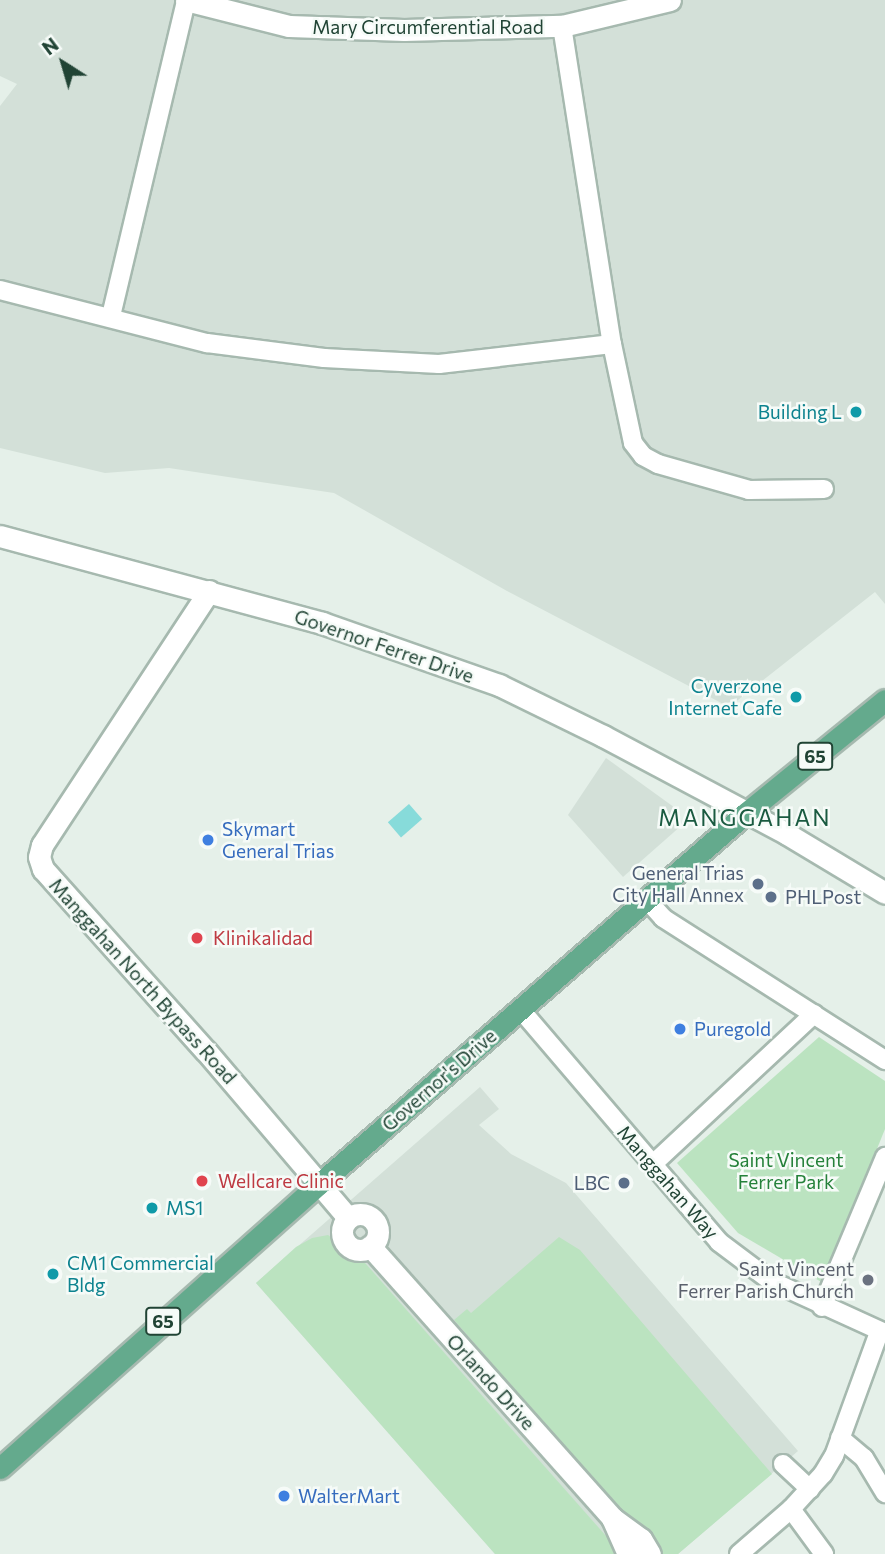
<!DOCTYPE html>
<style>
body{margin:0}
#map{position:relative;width:885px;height:1554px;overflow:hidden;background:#e5f0e9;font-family:Commissioner,sans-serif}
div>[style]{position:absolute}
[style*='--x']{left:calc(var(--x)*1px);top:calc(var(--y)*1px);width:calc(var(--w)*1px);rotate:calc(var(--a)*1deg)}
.built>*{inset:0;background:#d3e0d8}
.green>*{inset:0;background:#bbe3c0}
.water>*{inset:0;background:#87dbda;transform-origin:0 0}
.roads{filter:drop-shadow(2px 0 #a6b9af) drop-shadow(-2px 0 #a6b9af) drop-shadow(0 2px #a6b9af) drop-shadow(0 -2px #a6b9af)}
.street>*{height:18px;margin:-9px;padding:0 9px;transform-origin:9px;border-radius:9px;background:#fff}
.secondary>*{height:21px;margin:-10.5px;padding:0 10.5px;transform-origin:10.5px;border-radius:10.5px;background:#fff}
.secondary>.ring{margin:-10.5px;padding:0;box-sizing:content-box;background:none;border:21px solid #fff;border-radius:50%}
.primary>*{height:21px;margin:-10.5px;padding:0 10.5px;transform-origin:10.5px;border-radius:10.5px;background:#64aa8d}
.dots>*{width:19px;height:19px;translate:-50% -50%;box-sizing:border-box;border:4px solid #f6fbf8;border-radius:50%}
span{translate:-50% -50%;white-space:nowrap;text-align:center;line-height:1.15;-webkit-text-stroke:5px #f6fbf8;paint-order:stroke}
.shield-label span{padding:2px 5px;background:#f6fbf8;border:2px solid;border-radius:5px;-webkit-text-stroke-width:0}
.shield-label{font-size:18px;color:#214435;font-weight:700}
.street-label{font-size:19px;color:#214435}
.culture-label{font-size:19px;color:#0d838f}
.right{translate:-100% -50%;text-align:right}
.left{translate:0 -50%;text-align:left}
.shop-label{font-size:19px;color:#366cbe}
.service-label{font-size:19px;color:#4e5e75}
.health-label{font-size:19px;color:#be3a42}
.park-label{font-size:19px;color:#25813a}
.worship-label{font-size:19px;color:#5b616d}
.quarter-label{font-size:23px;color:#1a5a40;letter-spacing:2px}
.north{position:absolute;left:28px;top:28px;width:70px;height:70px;-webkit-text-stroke:5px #f6fbf8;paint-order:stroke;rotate:323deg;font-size:19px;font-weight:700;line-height:28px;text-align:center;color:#214435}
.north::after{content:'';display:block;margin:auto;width:24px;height:32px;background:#214435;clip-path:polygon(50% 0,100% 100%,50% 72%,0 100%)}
</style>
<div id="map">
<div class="built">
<div style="clip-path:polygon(0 0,885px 0,885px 604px,875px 592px,729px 707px,507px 591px,334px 493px,169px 468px,105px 473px,0 448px,0 106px,17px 84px,0 76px)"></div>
<div style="clip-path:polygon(606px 758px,678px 810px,682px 825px,623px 877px,568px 815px)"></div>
<div style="clip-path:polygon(480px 1087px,499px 1109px,479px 1125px,511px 1154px,566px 1183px,798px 1451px,678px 1554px,495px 1554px,256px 1283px)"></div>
</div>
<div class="green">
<div style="clip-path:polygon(819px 1037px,885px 1081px,885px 1129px,823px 1283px,738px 1233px,677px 1163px)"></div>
<div style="clip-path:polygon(328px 1235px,366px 1264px,614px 1545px,615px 1554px,495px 1554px,256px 1283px,296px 1247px,312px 1238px)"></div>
<div style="clip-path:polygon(559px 1237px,580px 1250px,772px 1474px,678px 1554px,659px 1554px,454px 1320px,467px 1309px,471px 1313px)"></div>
</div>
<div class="water">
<div style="left:409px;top:804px;width:20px;height:28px;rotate:49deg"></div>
</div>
<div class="roads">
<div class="street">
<div style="--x:562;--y:26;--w:322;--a:81.1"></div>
<div style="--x:612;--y:344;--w:101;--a:78"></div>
<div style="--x:633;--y:443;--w:16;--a:52"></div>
<div style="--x:643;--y:456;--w:17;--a:28"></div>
<div style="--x:658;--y:464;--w:95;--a:15.9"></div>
<div style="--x:749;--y:490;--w:75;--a:-0.8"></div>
<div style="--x:0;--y:290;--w:214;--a:14.4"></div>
<div style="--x:207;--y:343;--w:118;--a:7.3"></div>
<div style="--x:324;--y:358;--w:115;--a:3"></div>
<div style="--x:439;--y:364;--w:174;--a:-6.6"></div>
<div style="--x:111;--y:316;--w:325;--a:-76.6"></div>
<div style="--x:647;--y:900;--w:24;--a:48"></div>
<div style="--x:663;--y:918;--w:264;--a:32.6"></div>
<div style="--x:521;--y:1010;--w:305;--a:49.5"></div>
<div style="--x:719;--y:1242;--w:65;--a:36.9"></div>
<div style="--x:771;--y:1281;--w:125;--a:24.5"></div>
<div style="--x:653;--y:1164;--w:220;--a:-43"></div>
<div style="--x:822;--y:1307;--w:163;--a:-67.2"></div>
<div style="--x:840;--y:1438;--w:31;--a:40"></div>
<div style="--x:864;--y:1458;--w:41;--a:59"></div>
<div style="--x:783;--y:1464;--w:37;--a:43"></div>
<div style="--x:791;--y:1509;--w:56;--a:53.7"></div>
<div style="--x:739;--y:1554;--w:69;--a:-40.9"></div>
<div style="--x:791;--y:1509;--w:47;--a:-47.6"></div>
<div style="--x:823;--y:1474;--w:21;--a:-59"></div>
<div style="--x:834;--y:1456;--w:126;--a:-70"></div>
</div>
<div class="secondary">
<div style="--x:186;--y:0;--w:106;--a:14.2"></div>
<div style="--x:289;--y:26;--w:115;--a:2"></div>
<div style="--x:404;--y:30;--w:158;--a:-1.5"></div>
<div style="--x:562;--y:26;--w:111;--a:-13.5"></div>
<div style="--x:0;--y:536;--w:334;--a:15.1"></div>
<div style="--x:322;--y:623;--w:188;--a:19.3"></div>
<div style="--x:499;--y:685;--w:116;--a:26.1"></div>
<div style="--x:603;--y:736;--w:208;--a:28"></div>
<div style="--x:787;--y:834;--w:114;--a:31"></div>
<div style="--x:209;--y:591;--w:304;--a:123.3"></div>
<div style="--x:42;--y:845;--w:12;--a:104"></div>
<div style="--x:39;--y:857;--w:13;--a:72"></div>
<div style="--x:43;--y:869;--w:244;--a:48.2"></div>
<div style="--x:206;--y:1051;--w:219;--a:49.6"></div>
<div class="ring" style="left:342px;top:1214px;width:15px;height:15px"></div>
<div style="--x:370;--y:1246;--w:364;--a:48.3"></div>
<div style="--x:612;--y:1518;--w:36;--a:36"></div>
<div style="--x:641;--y:1539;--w:17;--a:59"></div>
<div style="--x:612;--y:1518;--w:39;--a:66"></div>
</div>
<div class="primary">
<div style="--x:0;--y:1468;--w:427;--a:-41.7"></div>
<div style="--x:319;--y:1184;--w:566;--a:-40.99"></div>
<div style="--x:746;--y:813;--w:179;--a:-39.1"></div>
</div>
</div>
<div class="dots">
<div style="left:856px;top:412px;background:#0f9aa8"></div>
<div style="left:796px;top:697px;background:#0f9aa8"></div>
<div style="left:208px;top:840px;background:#3f7fe0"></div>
<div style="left:758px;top:884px;background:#5c6f8a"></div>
<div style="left:771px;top:897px;background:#5c6f8a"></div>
<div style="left:197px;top:938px;background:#e0444e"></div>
<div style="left:680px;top:1029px;background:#3f7fe0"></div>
<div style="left:202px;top:1181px;background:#e0444e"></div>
<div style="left:624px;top:1183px;background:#5c6f8a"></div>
<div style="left:152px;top:1208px;background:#0f9aa8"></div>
<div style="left:53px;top:1274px;background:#0f9aa8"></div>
<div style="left:868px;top:1280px;background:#6b7280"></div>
<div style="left:284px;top:1496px;background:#3f7fe0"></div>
</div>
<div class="shield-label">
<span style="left:815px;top:756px">65</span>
<span style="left:163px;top:1321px">65</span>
</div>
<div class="street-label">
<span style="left:428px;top:27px">Mary Circumferential Road</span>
<span style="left:384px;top:646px;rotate:19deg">Governor Ferrer Drive</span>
<span style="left:143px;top:981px;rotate:48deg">Manggahan North Bypass Road</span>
<span style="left:439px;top:1080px;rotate:-41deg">Governor's Drive</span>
<span style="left:668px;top:1182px;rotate:49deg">Manggahan Way</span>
<span style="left:491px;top:1382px;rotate:48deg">Orlando Drive</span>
</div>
<div class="culture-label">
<span class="right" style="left:842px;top:412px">Building L</span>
<span class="right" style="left:782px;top:697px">Cyverzone<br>Internet Cafe</span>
<span class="left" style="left:166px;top:1208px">MS1</span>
<span class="left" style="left:67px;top:1274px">CM1 Commercial<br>Bldg</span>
</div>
<div class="shop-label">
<span class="left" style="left:222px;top:840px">Skymart<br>General Trias</span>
<span class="left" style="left:694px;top:1029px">Puregold</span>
<span class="left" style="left:298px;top:1496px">WalterMart</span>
</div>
<div class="service-label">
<span class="right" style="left:744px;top:884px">General Trias<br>City Hall Annex</span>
<span class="left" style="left:785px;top:897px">PHLPost</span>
<span class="right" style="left:610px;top:1183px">LBC</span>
</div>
<div class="health-label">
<span class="left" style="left:213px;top:938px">Klinikalidad</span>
<span class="left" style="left:218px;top:1181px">Wellcare Clinic</span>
</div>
<div class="park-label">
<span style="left:786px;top:1171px">Saint Vincent<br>Ferrer Park</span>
</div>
<div class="worship-label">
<span class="right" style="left:854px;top:1280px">Saint Vincent<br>Ferrer Parish Church</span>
</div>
<div class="quarter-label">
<span style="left:745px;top:817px">MANGGAHAN</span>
</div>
<div class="north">N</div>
</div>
